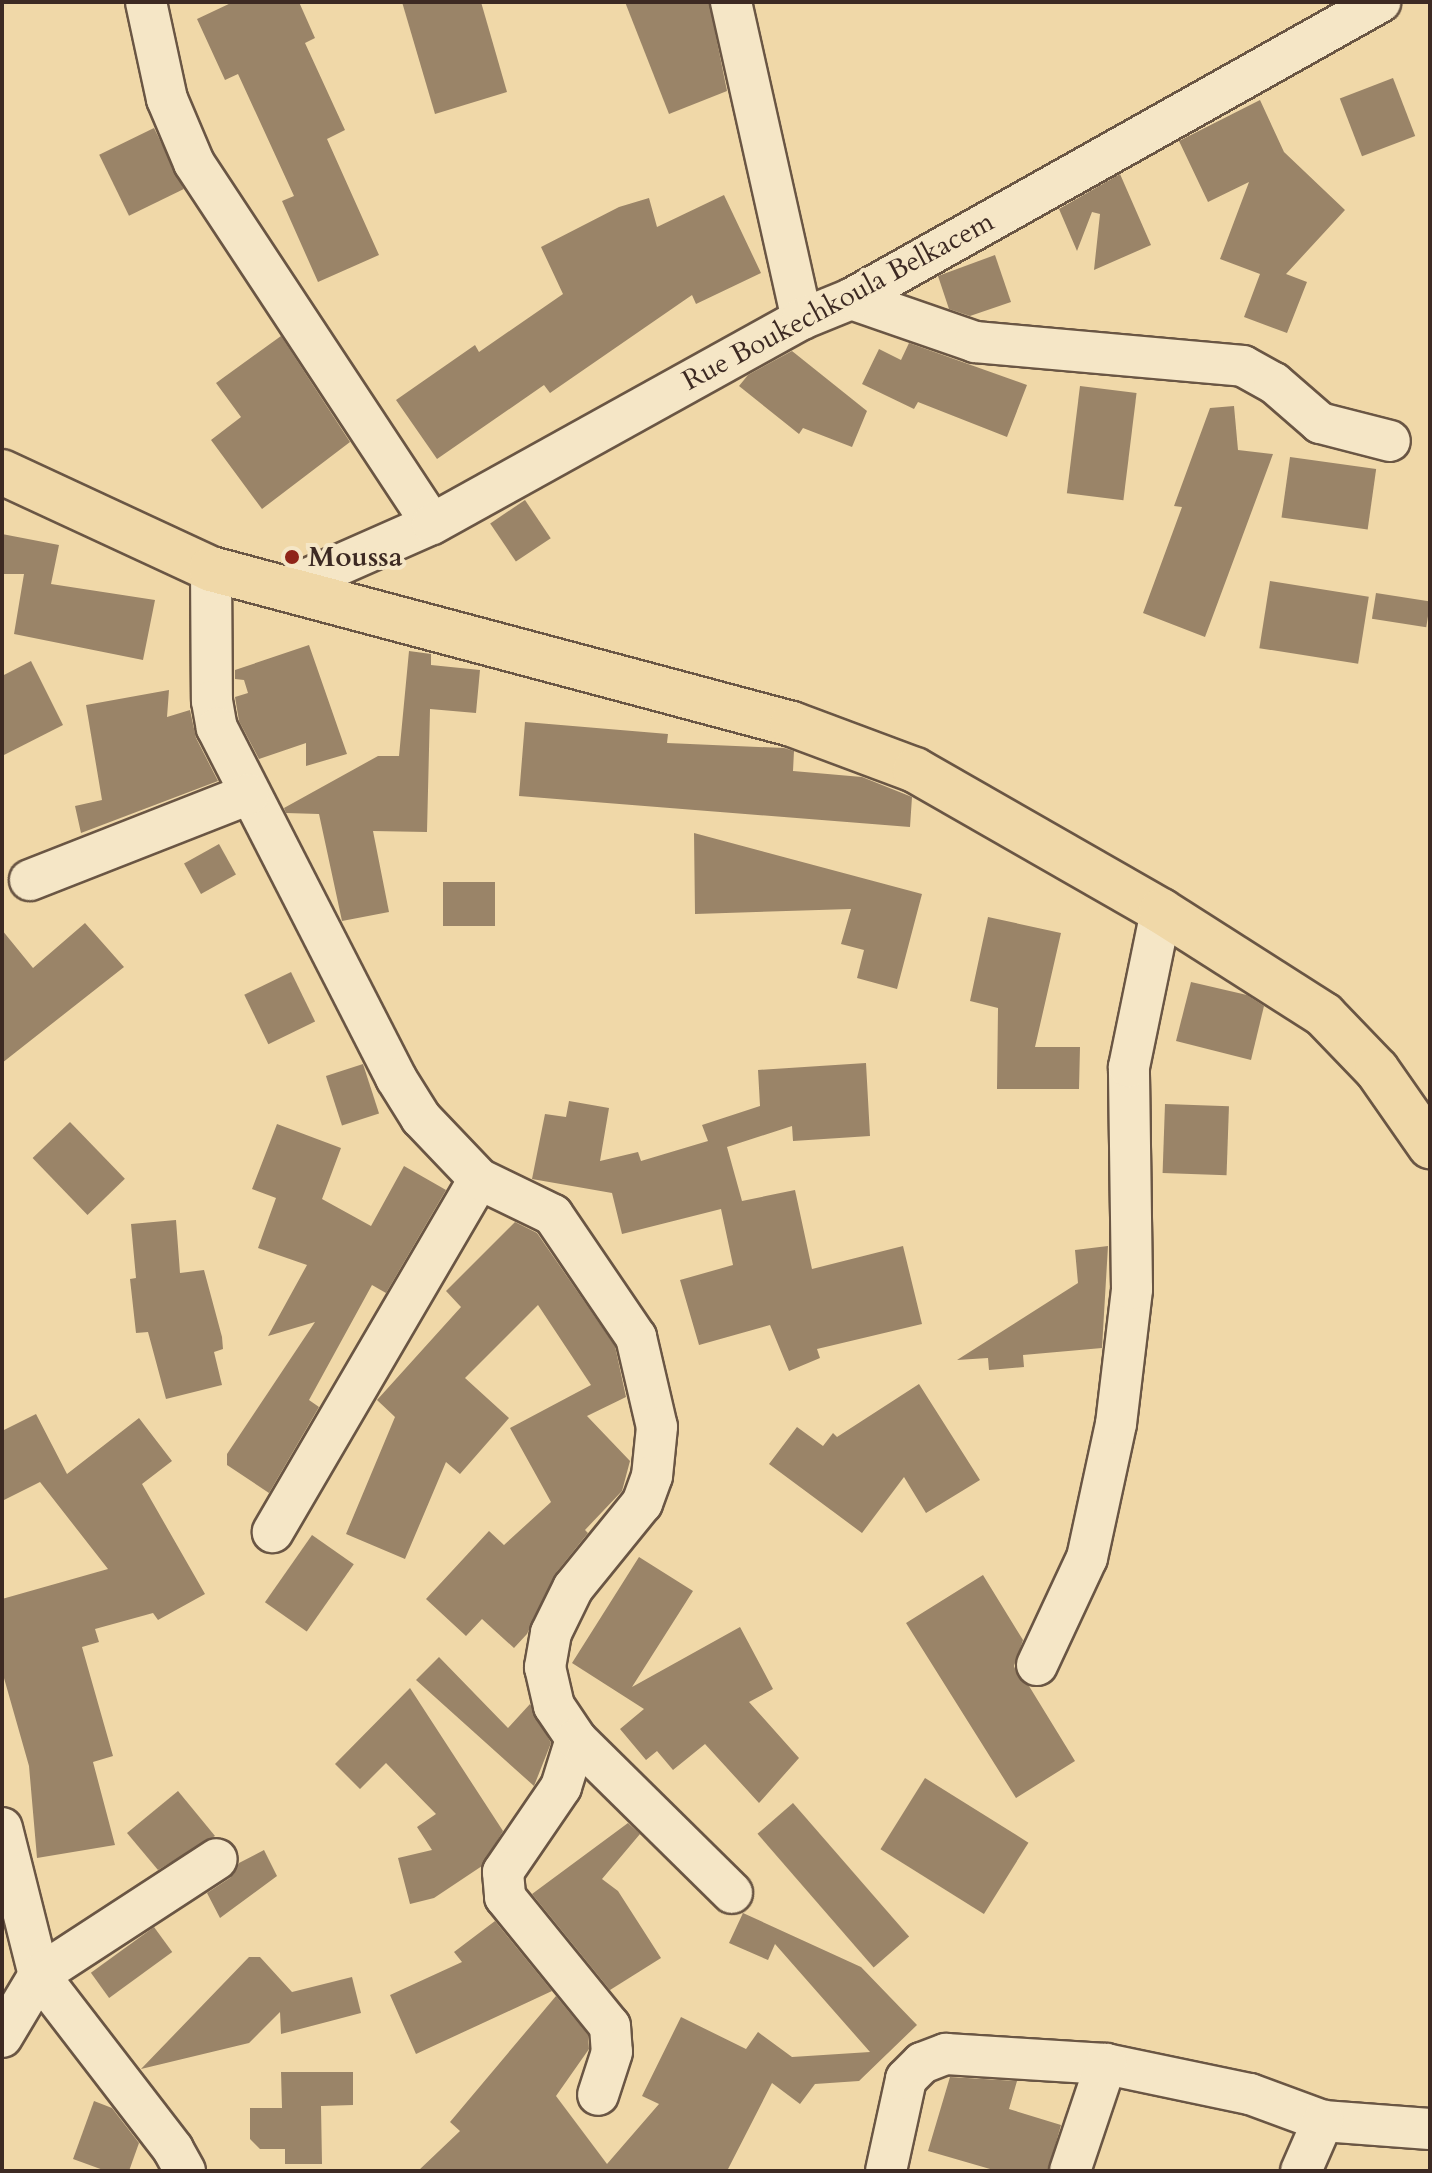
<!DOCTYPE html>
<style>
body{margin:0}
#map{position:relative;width:1432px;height:2173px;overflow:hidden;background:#f0d8a8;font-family:Cardo,serif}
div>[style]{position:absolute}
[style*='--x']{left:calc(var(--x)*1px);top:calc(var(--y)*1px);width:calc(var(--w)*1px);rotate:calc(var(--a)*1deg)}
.building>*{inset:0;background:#9a8468;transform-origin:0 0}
.roads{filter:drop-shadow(2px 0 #6a5644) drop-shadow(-2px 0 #6a5644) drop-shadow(0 2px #6a5644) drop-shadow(0 -2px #6a5644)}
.minor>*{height:40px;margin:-20px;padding:0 20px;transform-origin:20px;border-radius:20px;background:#f5e6c6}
.major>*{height:44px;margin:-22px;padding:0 22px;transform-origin:22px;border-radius:22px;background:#f0d8a8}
.dots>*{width:22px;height:22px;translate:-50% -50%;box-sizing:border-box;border:4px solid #f5e6c6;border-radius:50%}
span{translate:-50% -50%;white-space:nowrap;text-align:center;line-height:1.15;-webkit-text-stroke:8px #f5e6c6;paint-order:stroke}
.street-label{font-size:28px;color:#3d2a23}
.poi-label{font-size:28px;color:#3d2a23;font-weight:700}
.left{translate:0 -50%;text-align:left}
.frame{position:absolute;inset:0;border:4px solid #3d2a23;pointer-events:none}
</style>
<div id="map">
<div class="building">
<div style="clip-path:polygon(233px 2px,299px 2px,315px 38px,305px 43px,345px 130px,327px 139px,379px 255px,318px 282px,282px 201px,294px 196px,238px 74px,225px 80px,197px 19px)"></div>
<div style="clip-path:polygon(402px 2px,481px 2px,507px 92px,435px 114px)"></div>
<div style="clip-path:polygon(625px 2px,709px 2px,727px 91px,669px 114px)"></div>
<div style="left:1393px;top:78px;width:62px;height:57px;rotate:69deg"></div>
<div style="clip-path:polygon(1260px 100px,1284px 152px,1345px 210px,1286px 274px,1307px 282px,1287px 333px,1244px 317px,1260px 274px,1220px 259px,1249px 182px,1208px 202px,1179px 141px)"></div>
<div style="left:154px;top:128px;width:68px;height:61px;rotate:64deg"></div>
<div style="clip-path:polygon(1120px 174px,1151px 245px,1094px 270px,1100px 214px,1092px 212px,1077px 251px,1059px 209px)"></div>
<div style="clip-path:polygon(724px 195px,761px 273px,696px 304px,692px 295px,550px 393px,544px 385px,437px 459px,396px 400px,475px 345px,479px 352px,563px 294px,541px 247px,619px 207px,649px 198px,657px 227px)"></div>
<div style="clip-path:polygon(995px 255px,1011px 302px,970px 316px,949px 309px,938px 276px)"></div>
<div style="clip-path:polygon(281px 336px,350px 442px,262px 509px,211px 440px,241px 417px,216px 383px)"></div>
<div style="clip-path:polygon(909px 343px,1027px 385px,1007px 437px,918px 402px,914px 409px,862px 384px,879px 349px,901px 360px)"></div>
<div style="clip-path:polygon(792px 351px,867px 411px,852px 447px,803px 428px,799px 434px,739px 386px,748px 375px)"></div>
<div style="left:1080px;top:386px;width:57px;height:108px;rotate:7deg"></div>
<div style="clip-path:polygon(1234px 406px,1238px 450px,1273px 454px,1205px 637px,1143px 613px,1182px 507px,1174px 506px,1210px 408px)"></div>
<div style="left:1290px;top:457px;width:87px;height:61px;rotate:8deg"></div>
<div style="left:525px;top:500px;width:46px;height:42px;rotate:56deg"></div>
<div style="clip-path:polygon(2px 534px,59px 545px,51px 584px,155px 600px,143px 660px,14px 634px,24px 574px,2px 574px)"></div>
<div style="left:1270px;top:581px;width:100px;height:68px;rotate:9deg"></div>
<div style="left:1376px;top:593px;width:55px;height:26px;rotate:9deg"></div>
<div style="clip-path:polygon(309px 645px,347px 754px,306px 766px,306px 743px,259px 759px,239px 721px,235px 697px,248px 693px,244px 680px,235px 679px,235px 670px)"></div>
<div style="clip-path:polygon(409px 651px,431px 654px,431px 665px,480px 670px,476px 713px,430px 709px,427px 832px,373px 831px,389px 912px,342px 921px,319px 814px,286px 813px,284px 808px,378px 756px,399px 756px)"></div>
<div style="clip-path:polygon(31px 661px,63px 725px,2px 756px,2px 676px)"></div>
<div style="clip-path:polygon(169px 690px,167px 717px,190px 710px,196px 738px,218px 781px,81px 833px,75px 806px,102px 800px,86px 705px)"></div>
<div style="clip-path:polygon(525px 722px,668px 734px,667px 743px,784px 748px,794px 751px,793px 771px,862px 777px,912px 797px,910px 827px,519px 796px)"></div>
<div style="clip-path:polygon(694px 833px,922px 894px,897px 989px,857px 978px,864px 950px,841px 944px,851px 909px,695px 914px)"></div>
<div style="left:219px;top:844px;width:35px;height:40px;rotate:61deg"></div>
<div style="left:443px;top:882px;width:52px;height:44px"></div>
<div style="clip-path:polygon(988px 917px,1061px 933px,1035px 1047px,1080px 1047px,1079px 1089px,997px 1089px,998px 1008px,970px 1001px)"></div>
<div style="clip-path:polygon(85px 923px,124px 967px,2px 1063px,2px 930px,33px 968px)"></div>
<div style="left:291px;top:972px;width:55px;height:52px;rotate:64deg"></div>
<div style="clip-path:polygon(1191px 982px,1247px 995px,1264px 1006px,1251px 1060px,1176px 1041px)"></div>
<div style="clip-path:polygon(866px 1063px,870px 1136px,793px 1141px,792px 1126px,727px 1147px,742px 1201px,795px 1190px,812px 1269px,903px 1246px,922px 1324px,817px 1349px,820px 1358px,789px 1371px,770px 1325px,699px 1345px,680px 1280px,733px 1265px,721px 1209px,622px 1234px,612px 1193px,532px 1179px,545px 1114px,566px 1117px,569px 1101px,609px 1108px,600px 1161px,638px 1152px,641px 1161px,708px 1141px,702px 1125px,760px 1106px,758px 1070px)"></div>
<div style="left:363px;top:1064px;width:52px;height:39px;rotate:72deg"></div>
<div style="left:1165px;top:1104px;width:64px;height:69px;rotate:2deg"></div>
<div style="left:70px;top:1122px;width:79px;height:52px;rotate:46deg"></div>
<div style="clip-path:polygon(277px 1124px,341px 1148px,322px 1199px,371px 1226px,404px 1166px,446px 1190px,386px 1293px,372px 1285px,309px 1400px,319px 1407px,269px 1493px,227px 1465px,227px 1454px,315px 1322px,268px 1336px,307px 1265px,258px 1248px,276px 1198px,252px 1189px)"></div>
<div style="clip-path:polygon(176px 1220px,180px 1273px,204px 1270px,222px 1337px,223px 1349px,214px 1352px,222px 1385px,166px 1399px,148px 1332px,136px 1333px,130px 1279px,136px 1278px,131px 1224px)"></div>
<div style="clip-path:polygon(515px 1222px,537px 1233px,615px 1346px,626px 1397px,587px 1416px,630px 1461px,622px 1491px,585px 1530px,588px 1533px,555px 1574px,527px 1634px,514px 1648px,482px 1619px,466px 1636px,426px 1599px,489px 1531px,504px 1545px,551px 1502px,510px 1428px,591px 1385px,538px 1305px,465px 1378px,509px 1418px,460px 1474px,446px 1462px,405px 1559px,346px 1534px,395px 1417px,377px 1400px,461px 1307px,446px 1291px)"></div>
<div style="clip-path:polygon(1108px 1246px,1102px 1348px,1023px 1355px,1024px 1367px,989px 1370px,988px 1358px,957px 1360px,1078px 1283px,1075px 1250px)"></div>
<div style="clip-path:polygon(919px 1384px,980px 1480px,926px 1513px,904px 1477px,862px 1533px,769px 1464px,797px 1427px,823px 1446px,833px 1433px,837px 1437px)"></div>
<div style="clip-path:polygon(36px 1414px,67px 1474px,139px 1418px,172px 1461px,142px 1484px,205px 1594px,158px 1620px,153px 1613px,95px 1629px,99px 1642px,82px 1647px,113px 1756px,93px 1762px,115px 1845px,37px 1858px,29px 1766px,2px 1671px,2px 1599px,108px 1569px,40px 1482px,2px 1501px,2px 1431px)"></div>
<div style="left:312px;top:1535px;width:51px;height:82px;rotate:35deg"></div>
<div style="clip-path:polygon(639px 1557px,693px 1591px,632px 1687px,740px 1627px,773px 1689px,749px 1702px,799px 1758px,759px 1803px,705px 1744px,673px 1770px,657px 1751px,646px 1760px,620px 1729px,644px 1709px,572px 1663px)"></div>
<div style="clip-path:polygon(983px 1575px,1023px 1640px,1014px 1666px,1018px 1677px,1029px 1686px,1075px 1761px,1016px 1798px,906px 1623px)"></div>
<div style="clip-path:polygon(439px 1657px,508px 1728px,530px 1704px,551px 1743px,534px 1786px,416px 1680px)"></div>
<div style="clip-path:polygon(410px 1688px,503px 1831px,482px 1866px,434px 1898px,410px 1904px,398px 1858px,432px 1850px,417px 1827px,436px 1814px,386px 1763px,360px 1789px,335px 1764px)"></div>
<div style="left:925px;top:1778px;width:122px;height:84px;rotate:32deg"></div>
<div style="clip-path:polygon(178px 1791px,215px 1836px,158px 1870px,127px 1833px)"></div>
<div style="left:793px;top:1803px;width:177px;height:47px;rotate:49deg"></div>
<div style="clip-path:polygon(628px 1823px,640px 1834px,602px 1879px,618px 1891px,661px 1958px,610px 1990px,532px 1894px)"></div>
<div style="clip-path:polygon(264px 1850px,277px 1876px,220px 1918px,207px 1893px,230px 1878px,239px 1863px)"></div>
<div style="clip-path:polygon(743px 1913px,861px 1967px,917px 2025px,859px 2081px,815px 2084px,800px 2104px,772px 2083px,727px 2171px,418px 2171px,460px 2131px,450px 2122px,556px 1996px,588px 2035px,589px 2049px,556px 2096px,607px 2164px,659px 2104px,642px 2096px,681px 2017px,746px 2049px,758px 2032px,792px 2057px,870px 2052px,775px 1944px,768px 1960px,729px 1943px)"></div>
<div style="clip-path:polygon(495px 1921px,552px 1991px,416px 2054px,390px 1995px,462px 1962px,454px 1952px)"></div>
<div style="left:154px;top:1927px;width:31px;height:78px;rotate:54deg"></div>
<div style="clip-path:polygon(249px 1957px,260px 1957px,292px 1992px,352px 1977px,361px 2013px,281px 2034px,280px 2012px,249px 2043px,141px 2069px)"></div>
<div style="clip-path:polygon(281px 2072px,353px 2072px,353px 2105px,321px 2106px,322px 2164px,285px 2164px,285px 2149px,260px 2149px,250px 2139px,250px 2108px,282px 2108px)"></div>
<div style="clip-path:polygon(950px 2077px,1017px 2081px,1009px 2109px,1061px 2125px,1048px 2171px,997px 2171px,928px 2151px)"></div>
<div style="clip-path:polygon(94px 2101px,112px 2108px,139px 2143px,129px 2171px,106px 2171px,73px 2159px)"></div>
</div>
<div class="roads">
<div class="minor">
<div style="--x:146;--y:2;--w:99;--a:77.8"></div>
<div style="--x:167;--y:99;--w:69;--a:67.1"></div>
<div style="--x:194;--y:163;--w:432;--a:56.6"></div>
<div style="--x:731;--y:2;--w:325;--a:77.4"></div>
<div style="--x:851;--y:299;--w:131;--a:19.1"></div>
<div style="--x:975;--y:342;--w:269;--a:5.1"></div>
<div style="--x:1243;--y:366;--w:35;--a:29"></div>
<div style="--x:1274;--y:383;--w:61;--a:41"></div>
<div style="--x:1320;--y:423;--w:72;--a:14.4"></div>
<div style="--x:211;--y:569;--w:132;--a:89.6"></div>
<div style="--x:212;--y:701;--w:27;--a:80"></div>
<div style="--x:217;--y:728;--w:393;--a:62.9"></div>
<div style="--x:396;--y:1078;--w:47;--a:58"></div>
<div style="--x:421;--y:1118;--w:84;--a:46.4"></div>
<div style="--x:479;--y:1179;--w:409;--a:120.3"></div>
<div style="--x:289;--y:587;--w:156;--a:-23.8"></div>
<div style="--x:432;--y:524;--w:423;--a:-29"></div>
<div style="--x:802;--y:319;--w:53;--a:-22.2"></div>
<div style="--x:851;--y:299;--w:607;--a:-29.31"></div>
<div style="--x:30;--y:880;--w:235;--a:-21.4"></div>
<div style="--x:479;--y:1179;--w:82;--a:25.9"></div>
<div style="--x:553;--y:1215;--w:148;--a:55.8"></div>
<div style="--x:636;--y:1337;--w:92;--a:76.9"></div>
<div style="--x:657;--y:1427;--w:49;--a:95.8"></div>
<div style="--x:652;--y:1476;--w:29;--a:110"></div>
<div style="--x:642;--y:1503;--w:109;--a:129.1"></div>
<div style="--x:573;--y:1588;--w:50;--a:116.1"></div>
<div style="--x:551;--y:1633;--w:35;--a:100"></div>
<div style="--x:545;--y:1667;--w:40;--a:77"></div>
<div style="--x:554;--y:1706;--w:40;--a:56"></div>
<div style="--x:576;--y:1739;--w:50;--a:107.4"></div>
<div style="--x:561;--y:1787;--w:103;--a:124.3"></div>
<div style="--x:503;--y:1872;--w:25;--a:85"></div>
<div style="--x:505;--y:1897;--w:166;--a:50.9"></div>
<div style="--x:610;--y:2026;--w:26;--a:86"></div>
<div style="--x:612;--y:2052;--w:45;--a:108"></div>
<div style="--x:1037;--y:1665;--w:118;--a:-65"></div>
<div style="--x:1087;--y:1558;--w:137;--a:-77.8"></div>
<div style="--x:1116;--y:1424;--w:136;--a:-83.2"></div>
<div style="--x:1132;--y:1289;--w:222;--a:-90.8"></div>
<div style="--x:1129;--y:1067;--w:159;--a:-78.4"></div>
<div style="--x:576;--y:1739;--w:219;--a:44.6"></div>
<div style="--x:2;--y:1828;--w:152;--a:75.9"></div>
<div style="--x:39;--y:1975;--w:72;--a:120.8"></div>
<div style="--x:185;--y:2171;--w:25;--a:-119"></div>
<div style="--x:173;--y:2149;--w:220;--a:-127.6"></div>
<div style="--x:39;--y:1975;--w:212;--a:-33.1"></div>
<div style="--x:886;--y:2171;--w:94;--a:-77.7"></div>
<div style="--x:906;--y:2079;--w:23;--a:-45"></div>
<div style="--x:922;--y:2063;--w:26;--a:-21"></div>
<div style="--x:946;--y:2054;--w:160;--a:3.6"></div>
<div style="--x:1106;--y:2064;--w:147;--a:11.8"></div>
<div style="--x:1250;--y:2094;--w:78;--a:20.3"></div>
<div style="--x:1323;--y:2121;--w:107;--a:4.3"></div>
<div style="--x:1070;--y:2171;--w:113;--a:-71.4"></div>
<div style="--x:1301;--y:2171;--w:55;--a:-66.3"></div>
</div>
<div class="major">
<div style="--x:2;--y:472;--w:230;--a:24.9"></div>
<div style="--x:211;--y:569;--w:601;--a:14.94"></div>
<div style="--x:792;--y:724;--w:131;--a:20.5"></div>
<div style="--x:915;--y:770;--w:284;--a:29.8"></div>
<div style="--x:1161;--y:911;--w:193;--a:32.5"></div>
<div style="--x:1324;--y:1015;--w:76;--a:46.1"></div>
<div style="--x:1377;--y:1070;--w:93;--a:55.1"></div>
</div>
</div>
<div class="dots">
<div style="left:292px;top:557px;background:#8f2418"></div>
</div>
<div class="street-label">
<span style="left:838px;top:301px;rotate:-28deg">Rue Boukechkoula Belkacem</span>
</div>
<div class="poi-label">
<span class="left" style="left:308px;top:557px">Moussa</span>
</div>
<div class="frame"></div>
</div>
